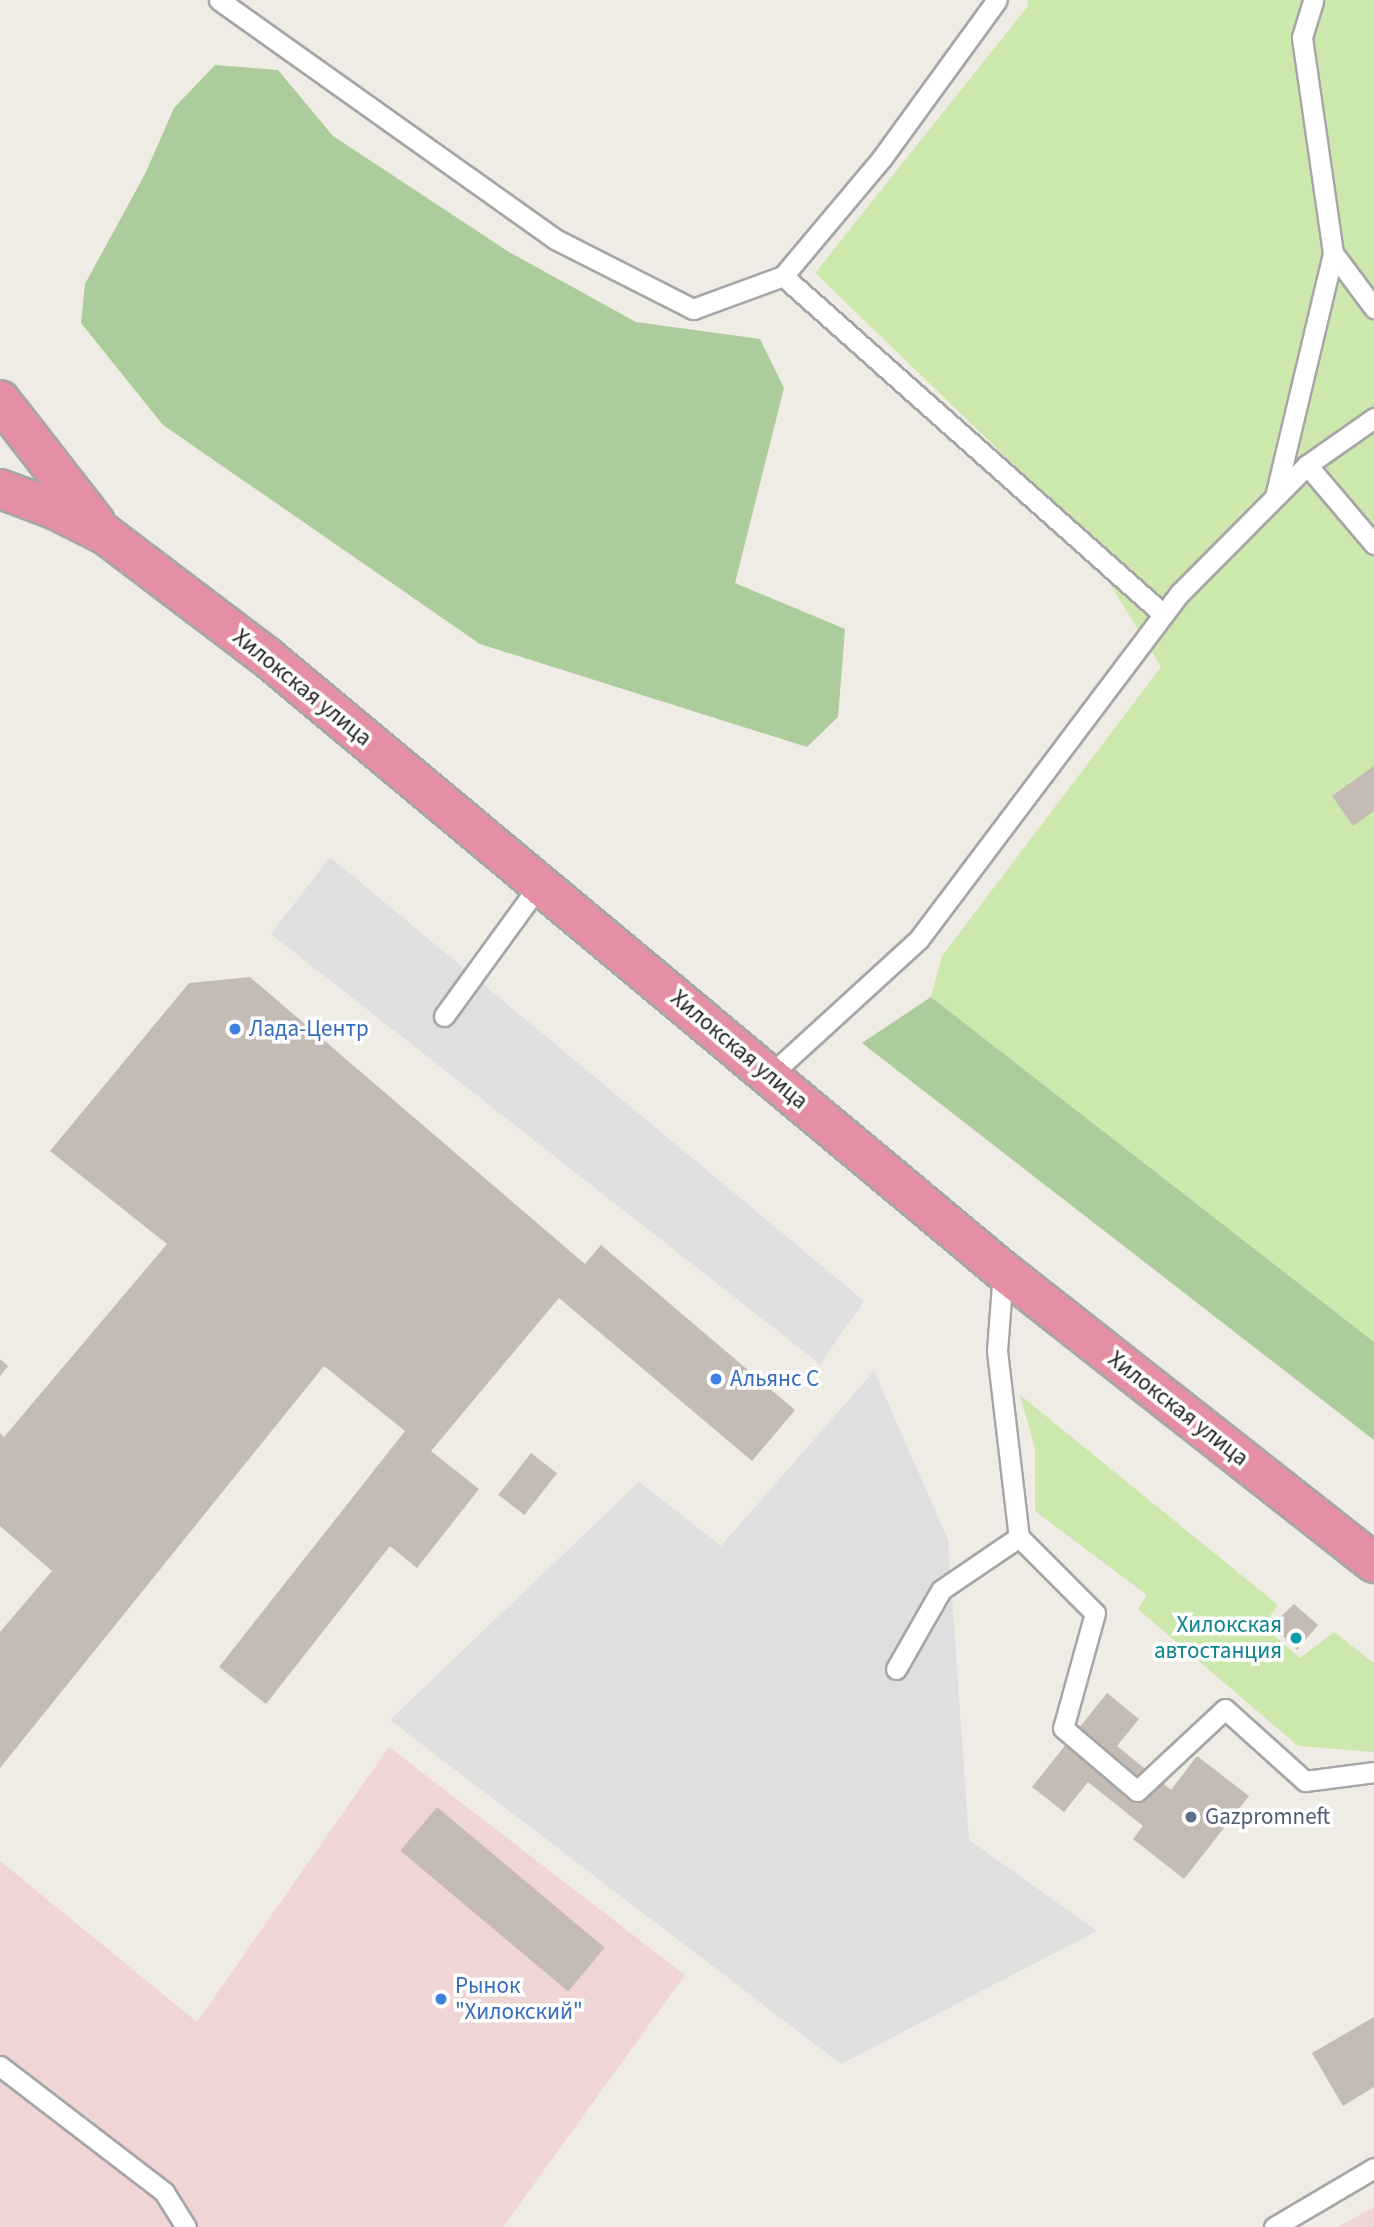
<!DOCTYPE html>
<meta charset="utf-8">
<style>
body{margin:0}
#map{position:relative;width:1374px;height:2227px;overflow:hidden;background:#efebe5;font-family:"Source Sans 3",sans-serif}
div>[style]{position:absolute}
[style*='--x']{left:calc(var(--x)*1px);top:calc(var(--y)*1px);width:calc(var(--w)*1px);rotate:calc(var(--a)*1deg)}
.commercial>*{inset:0;background:#f0d5d5}
.grass>*{inset:0;background:#cde8ad}
.forest>*{inset:0;background:#accd9b}
.parking>*{inset:0;background:#dfdfdf}
.building>*{inset:0;background:#c4bbb5;transform-origin:0 0}
.roads{filter:drop-shadow(2px 0 #a6a6a6) drop-shadow(-2px 0 #a6a6a6) drop-shadow(0 2px #a6a6a6) drop-shadow(0 -2px #a6a6a6)}
.lane>*{height:19px;margin:-9.5px;padding:0 9.5px;transform-origin:9.5px;border-radius:9.5px;background:#fff}
.highway>*{height:38px;margin:-19px;padding:0 19px;transform-origin:19px;border-radius:19px;background:#e48fa3}
.dots>*{width:19px;height:19px;translate:-50% -50%;box-sizing:border-box;border:4px solid #fff;border-radius:50%}
span{translate:-50% -50%;white-space:nowrap;text-align:center;line-height:1.15;-webkit-text-stroke:7px #fff;paint-order:stroke}
.street-label{font-size:23px;color:#1f1f1f}
.shop-label{font-size:23px;color:#366cbe}
.left{translate:0 -50%;text-align:left}
.culture-label{font-size:23px;color:#0d838f}
.right{translate:-100% -50%;text-align:right}
.service-label{font-size:23px;color:#4e5e75}
</style>
<div id="map">
<div class="commercial">
<div style="clip-path:polygon(389px 1747px,685px 1975px,503px 2227px,0 2227px,0 1861px,197px 2022px)"></div>
<div style="clip-path:polygon(1374px 2207px,1374px 2227px,1338px 2227px)"></div>
</div>
<div class="grass">
<div style="clip-path:polygon(1027px 0,1374px 0,1374px 1342px,931px 997px,942px 956px,1161px 667px,1070px 519px,815px 273px,1028px 6px)"></div>
<div style="clip-path:polygon(1020px 1395px,1278px 1605px,1263px 1626px,1300px 1658px,1334px 1632px,1374px 1663px,1374px 1752px,1298px 1746px,1138px 1609px,1147px 1595px,1035px 1511px,1035px 1448px)"></div>
</div>
<div class="forest">
<div style="clip-path:polygon(215px 65px,278px 70px,333px 136px,509px 252px,636px 322px,760px 339px,784px 388px,735px 583px,845px 629px,838px 717px,807px 747px,480px 644px,163px 425px,81px 323px,85px 284px,145px 174px,174px 108px)"></div>
<div style="clip-path:polygon(931px 997px,1374px 1342px,1374px 1440px,862px 1043px)"></div>
</div>
<div class="parking">
<div style="clip-path:polygon(330px 857px,864px 1301px,820px 1364px,271px 934px)"></div>
<div style="clip-path:polygon(874px 1371px,948px 1540px,969px 1840px,1097px 1931px,841px 2064px,390px 1720px,639px 1482px,721px 1546px)"></div>
</div>
<div class="building">
<div style="clip-path:polygon(1374px 766px,1374px 811px,1353px 826px,1332px 796px)"></div>
<div style="clip-path:polygon(250px 977px,585px 1264px,601px 1245px,795px 1410px,752px 1461px,559px 1298px,431px 1451px,479px 1489px,417px 1568px,390px 1546px,266px 1704px,219px 1667px,405px 1431px,324px 1366px,0 1768px,0 1632px,52px 1571px,0 1526px,0 1433px,4px 1437px,167px 1244px,50px 1151px,189px 983px)"></div>
<div style="clip-path:polygon(0 1359px,8px 1366px,0 1376px)"></div>
<div style="left:531px;top:1453px;width:33px;height:53px;rotate:38deg"></div>
<div style="clip-path:polygon(1294px 1604px,1318px 1625px,1297px 1650px,1272px 1625px)"></div>
<div style="clip-path:polygon(1107px 1693px,1139px 1719px,1117px 1746px,1171px 1790px,1197px 1756px,1249px 1796px,1184px 1879px,1133px 1839px,1143px 1826px,1088px 1782px,1064px 1812px,1032px 1787px)"></div>
<div style="left:437px;top:1807px;width:219px;height:57px;rotate:40deg"></div>
<div style="clip-path:polygon(1374px 2017px,1374px 2087px,1343px 2106px,1312px 2053px)"></div>
</div>
<div class="roads">
<div class="lane">
<div style="--x:219;--y:0;--w:412;--a:35.4"></div>
<div style="--x:555;--y:239;--w:155;--a:26.9"></div>
<div style="--x:693;--y:309;--w:96;--a:-20.1"></div>
<div style="--x:783;--y:276;--w:509;--a:41.65"></div>
<div style="--x:1333;--y:253;--w:69;--a:53.3"></div>
<div style="--x:783;--y:276;--w:154;--a:-50"></div>
<div style="--x:882;--y:158;--w:195;--a:-54"></div>
<div style="--x:1307;--y:465;--w:104;--a:49.7"></div>
<div style="--x:1275;--y:497;--w:251;--a:-76.6"></div>
<div style="--x:1333;--y:253;--w:218;--a:-98.2"></div>
<div style="--x:1302;--y:37;--w:39;--a:-73"></div>
<div style="--x:444;--y:1016;--w:163;--a:-54"></div>
<div style="--x:769;--y:1076;--w:203;--a:-42.4"></div>
<div style="--x:919;--y:939;--w:433;--a:-53"></div>
<div style="--x:1180;--y:593;--w:180;--a:-45.2"></div>
<div style="--x:1307;--y:465;--w:82;--a:-35"></div>
<div style="--x:1003;--y:1271;--w:80;--a:94.3"></div>
<div style="--x:997;--y:1351;--w:187;--a:83.3"></div>
<div style="--x:1019;--y:1537;--w:107;--a:45"></div>
<div style="--x:1095;--y:1613;--w:119;--a:105.5"></div>
<div style="--x:1063;--y:1728;--w:97;--a:40.4"></div>
<div style="--x:1137;--y:1791;--w:120;--a:-43"></div>
<div style="--x:1225;--y:1709;--w:108;--a:42"></div>
<div style="--x:1305;--y:1781;--w:70;--a:-7.4"></div>
<div style="--x:896;--y:1669;--w:91;--a:-60.3"></div>
<div style="--x:941;--y:1590;--w:94;--a:-34.2"></div>
<div style="--x:0;--y:2066;--w:207;--a:37.5"></div>
<div style="--x:164;--y:2192;--w:41;--a:57.8"></div>
<div style="--x:1274;--y:2227;--w:116;--a:-30.5"></div>
</div>
<div class="highway">
<div style="--x:0;--y:400;--w:155;--a:52.1"></div>
<div style="--x:0;--y:489;--w:58;--a:20.3"></div>
<div style="--x:54;--y:509;--w:58;--a:26.6"></div>
<div style="--x:106;--y:535;--w:203;--a:37.2"></div>
<div style="--x:268;--y:658;--w:957;--a:39.83"></div>
<div style="--x:1003;--y:1271;--w:472;--a:38.2"></div>
</div>
</div>
<div class="dots">
<div style="left:235px;top:1029px;background:#3f7fe0"></div>
<div style="left:716px;top:1379px;background:#3f7fe0"></div>
<div style="left:1296px;top:1638px;background:#0f9aa8"></div>
<div style="left:1191px;top:1817px;background:#5c6f8a"></div>
<div style="left:441px;top:1999px;background:#3f7fe0"></div>
</div>
<div class="street-label">
<span style="left:302px;top:688px;rotate:39deg">Хилокская улица</span>
<span style="left:739px;top:1050px;rotate:40deg">Хилокская улица</span>
<span style="left:1178px;top:1409px;rotate:38deg">Хилокская улица</span>
</div>
<div class="shop-label">
<span class="left" style="left:249px;top:1029px">Лада-Центр</span>
<span class="left" style="left:730px;top:1379px">Альянс С</span>
<span class="left" style="left:455px;top:1999px">Рынок<br>"Хилокский"</span>
</div>
<div class="culture-label">
<span class="right" style="left:1282px;top:1638px">Хилокская<br>автостанция</span>
</div>
<div class="service-label">
<span class="left" style="left:1205px;top:1817px">Gazpromneft</span>
</div>
</div>
